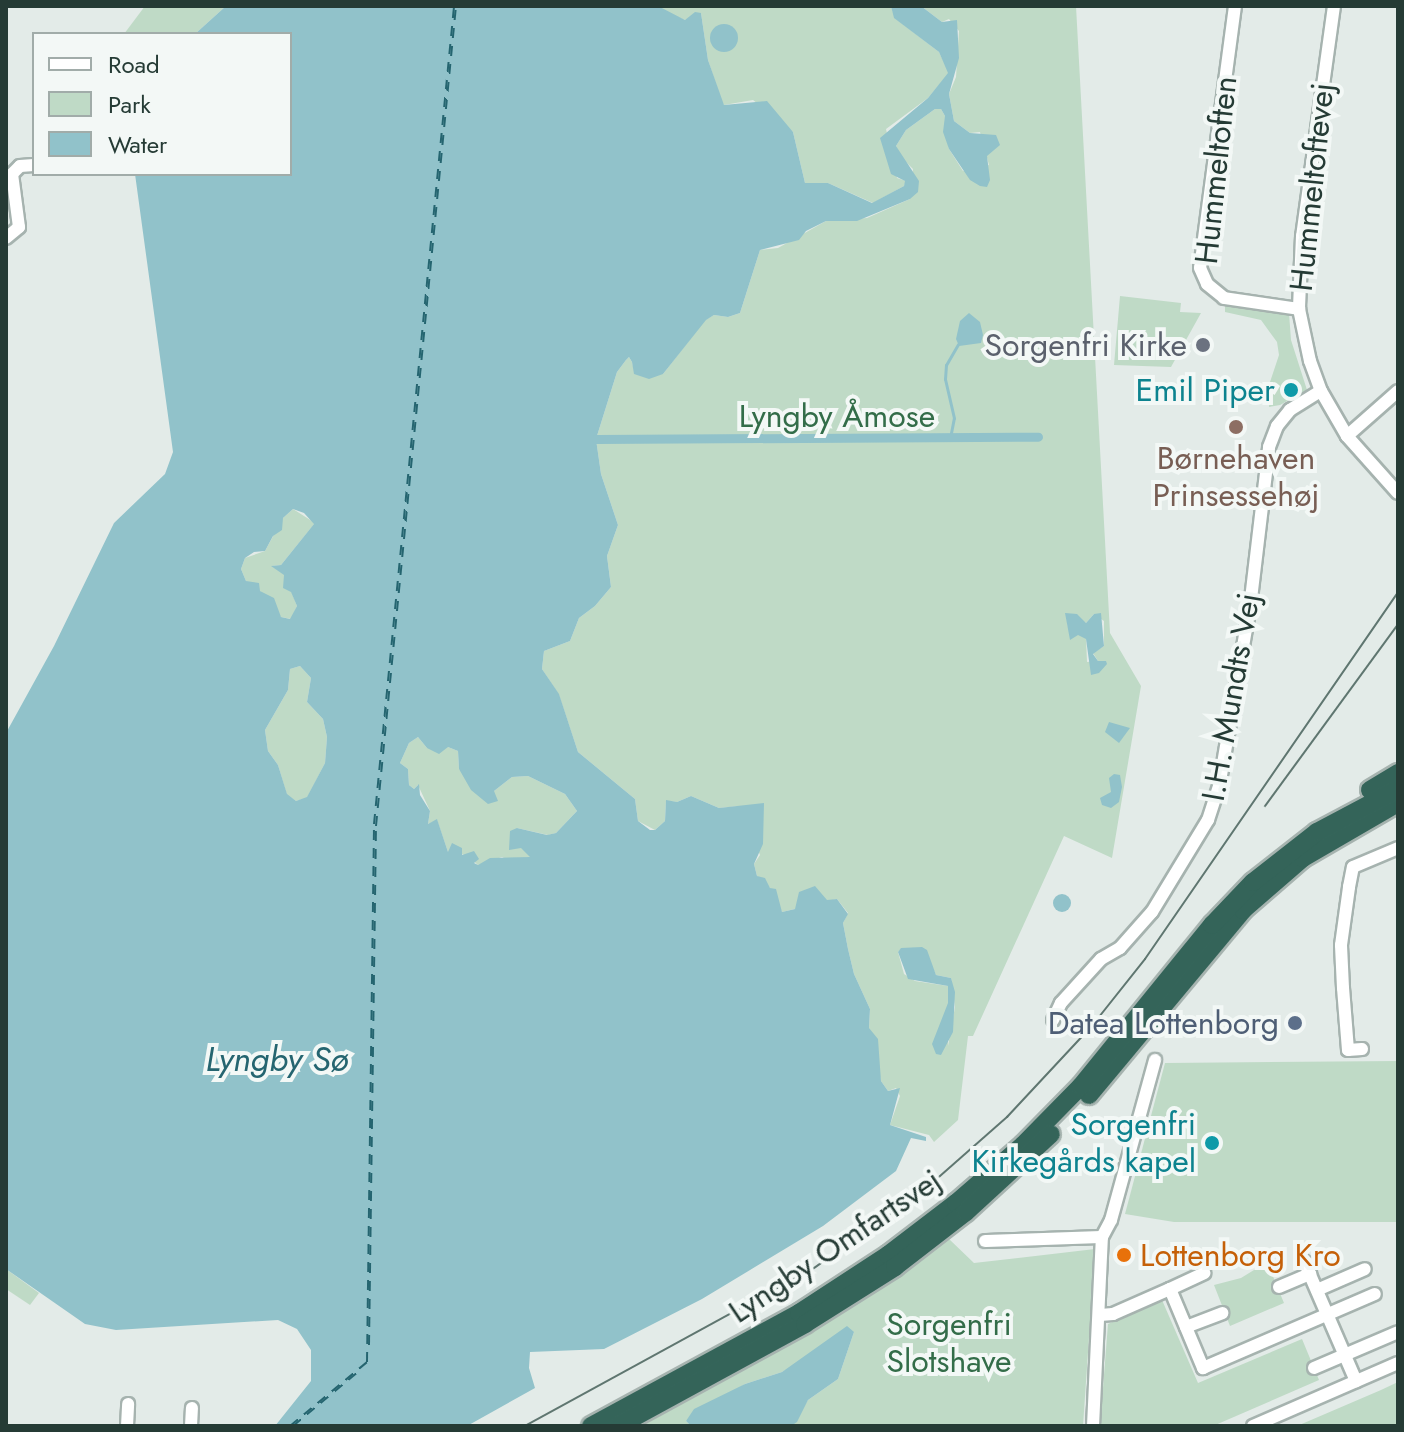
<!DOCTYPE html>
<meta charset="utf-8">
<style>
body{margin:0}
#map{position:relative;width:1404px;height:1432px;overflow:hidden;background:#e3ebe8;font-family:Jost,sans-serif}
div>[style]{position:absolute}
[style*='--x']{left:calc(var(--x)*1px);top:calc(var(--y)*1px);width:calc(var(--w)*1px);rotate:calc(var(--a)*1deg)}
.green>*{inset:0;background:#bfdac6}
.water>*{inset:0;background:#91c2ca}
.round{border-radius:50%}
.stream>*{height:3px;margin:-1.5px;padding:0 1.5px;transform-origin:1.5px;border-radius:1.5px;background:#91c2ca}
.canal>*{height:9px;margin:-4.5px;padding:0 4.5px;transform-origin:4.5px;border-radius:4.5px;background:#91c2ca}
.ferry>*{height:2px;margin-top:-1px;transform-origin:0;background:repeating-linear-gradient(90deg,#256570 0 10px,transparent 0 18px)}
.roads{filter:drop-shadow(2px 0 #a6b3af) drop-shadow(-2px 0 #a6b3af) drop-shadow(0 2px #a6b3af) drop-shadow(0 -2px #a6b3af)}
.minor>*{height:12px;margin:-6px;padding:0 6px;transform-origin:6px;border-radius:6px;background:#fff}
.highway>*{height:18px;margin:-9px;padding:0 9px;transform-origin:9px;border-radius:9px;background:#346459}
.tram>*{height:2px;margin:-1px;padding:0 1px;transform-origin:1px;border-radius:1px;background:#5f7670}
.dots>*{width:22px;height:22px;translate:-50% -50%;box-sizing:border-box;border:4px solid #f3f8f6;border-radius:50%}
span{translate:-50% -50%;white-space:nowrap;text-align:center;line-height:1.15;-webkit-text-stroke:8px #f3f8f6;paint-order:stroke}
.street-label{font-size:32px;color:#253b35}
.worship-label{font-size:32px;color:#5b616d}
.right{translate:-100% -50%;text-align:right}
.culture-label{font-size:32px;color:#0d838f}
.park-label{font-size:32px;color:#336d49}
.education-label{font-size:32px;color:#785e54}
.service-label{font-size:32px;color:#4e5e75}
.food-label{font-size:32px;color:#c56008}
.left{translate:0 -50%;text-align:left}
.water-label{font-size:34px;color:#256570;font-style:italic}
.frame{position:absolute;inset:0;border:8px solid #253b35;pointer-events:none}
.legend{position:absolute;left:32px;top:32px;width:260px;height:144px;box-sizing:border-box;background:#f3f8f6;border:2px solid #a1aca9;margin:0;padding:10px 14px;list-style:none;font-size:24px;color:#253b35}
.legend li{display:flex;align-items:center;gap:16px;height:40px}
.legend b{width:40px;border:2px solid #a1aca9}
</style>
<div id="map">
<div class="green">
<div style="clip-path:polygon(145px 6px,226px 6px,195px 34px,124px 34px)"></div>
<div style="clip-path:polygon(658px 6px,891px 6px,895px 18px,939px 52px,949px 73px,928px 98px,886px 129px,897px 178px,906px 181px,904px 186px,873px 203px,828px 183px,805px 183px,793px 132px,753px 100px,724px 105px,722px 102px,708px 60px,701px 13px,685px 20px,657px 9px)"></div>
<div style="clip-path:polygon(evenodd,921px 6px,1076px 6px,1110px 633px,1141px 686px,1112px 858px,1064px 836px,973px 1036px,968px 1036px,958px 1120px,934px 1142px,929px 1135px,890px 1125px,900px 1096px,896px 1088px,888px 1091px,881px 1081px,869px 1028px,870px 1009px,854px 974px,848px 949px,843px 923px,848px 913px,837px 899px,782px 912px,770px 888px,757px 876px,754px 864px,760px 855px,740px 806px,719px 808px,691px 796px,677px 802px,666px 801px,665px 821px,655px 830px,638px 821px,635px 799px,578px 752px,559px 695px,542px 669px,544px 651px,570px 641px,579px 618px,595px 606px,611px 587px,607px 556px,618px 525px,601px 474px,596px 439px,617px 372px,626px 360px,629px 357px,632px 362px,635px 374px,663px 374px,705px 320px,714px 315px,728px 317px,740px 313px,760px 250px,778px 248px,826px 221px,867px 218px,910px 199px,913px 169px,900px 156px,896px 146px,906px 130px,935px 109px,941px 109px,945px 116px,949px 149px,963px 171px,989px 165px,980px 132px,970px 133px,954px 121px,949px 94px,956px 77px,959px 31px,949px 19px,942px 22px,921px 6px,1066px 614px,1086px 623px,1094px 614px,1104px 621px,1104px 646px,1093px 653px,1098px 661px,1087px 662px,1086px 638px,1068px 627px,1066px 614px,921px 6px,902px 948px,911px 948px,929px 960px,936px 975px,951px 978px,955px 1007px,948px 1046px,948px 986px,915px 981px,904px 974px,898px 952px,902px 948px)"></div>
<div style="clip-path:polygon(1120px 296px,1181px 303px,1180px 312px,1201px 313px,1171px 367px,1114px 365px)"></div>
<div style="clip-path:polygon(1225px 306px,1289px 313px,1291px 340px,1307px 390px,1280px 405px,1269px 407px,1270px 382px,1279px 355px,1277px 342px,1261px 320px,1225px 312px)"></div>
<div style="clip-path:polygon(293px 509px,315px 523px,281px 565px,272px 566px,285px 575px,297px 606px,291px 619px,281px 617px,260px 591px,246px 581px,241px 569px,245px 558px,265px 551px,283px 518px)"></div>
<div style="clip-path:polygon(300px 666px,311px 678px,307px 702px,323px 719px,327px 737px,325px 763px,307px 798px,296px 801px,287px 795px,278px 765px,268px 751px,265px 730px,288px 690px,290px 669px)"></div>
<div style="clip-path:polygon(418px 737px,427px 748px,448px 747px,458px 751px,459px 769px,494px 791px,512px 777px,528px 776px,565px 794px,577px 811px,556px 833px,548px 835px,517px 828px,521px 847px,531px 857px,508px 860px,502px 857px,478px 865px,466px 855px,448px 852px,437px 820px,428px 824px,430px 811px,418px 785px,414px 789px,409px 785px,408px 769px,400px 763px,409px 743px)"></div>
<div style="clip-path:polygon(1398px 1061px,1398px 1222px,1174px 1222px,1125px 1214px,1165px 1063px)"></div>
<div style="clip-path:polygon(949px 1239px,974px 1263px,1095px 1249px,1083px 1426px,791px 1426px,808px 1400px,838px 1379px,854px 1332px,782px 1372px,745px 1384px,686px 1421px,691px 1426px,642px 1426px,827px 1322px)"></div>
<div style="clip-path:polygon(1267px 1262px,1284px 1303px,1230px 1326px,1214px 1285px,1241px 1278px)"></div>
<div style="clip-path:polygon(6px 1269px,39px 1293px,30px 1305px,6px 1289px)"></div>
<div style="clip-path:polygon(1162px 1300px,1198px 1383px,1302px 1339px,1319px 1380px,1213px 1426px,1100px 1426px,1108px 1324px)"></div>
<div style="clip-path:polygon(1398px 1382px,1398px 1426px,1297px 1426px,1381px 1390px)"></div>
</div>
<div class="water">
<div style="clip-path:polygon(evenodd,226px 6px,658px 6px,685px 20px,695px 12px,701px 13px,708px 60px,724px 105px,767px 101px,793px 132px,805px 183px,828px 183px,872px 203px,904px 186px,905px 181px,891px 174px,880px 138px,928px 98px,948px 73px,939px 52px,894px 18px,891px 6px,921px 6px,942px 22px,957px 20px,959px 58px,949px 94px,954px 121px,970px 133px,996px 135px,1000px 145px,987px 156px,990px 180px,987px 187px,980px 186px,970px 180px,949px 149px,943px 132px,945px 116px,941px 109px,935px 109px,906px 130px,896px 146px,919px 181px,918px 192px,910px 199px,857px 221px,826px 221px,806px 231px,799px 240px,760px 250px,740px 313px,728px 317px,714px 315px,706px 320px,663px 374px,649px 379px,634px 374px,632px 362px,629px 357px,626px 360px,617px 372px,596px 439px,601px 474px,618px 525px,607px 556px,611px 587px,595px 606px,579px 618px,570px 641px,544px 651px,542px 669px,559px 694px,578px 752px,635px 799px,638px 821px,650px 830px,655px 830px,665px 821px,666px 800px,677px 802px,691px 796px,719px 808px,764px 803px,763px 844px,754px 864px,757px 876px,765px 878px,770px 888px,776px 889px,782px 912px,795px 909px,799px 892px,815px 886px,827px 900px,837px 899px,848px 914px,843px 923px,848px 949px,854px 974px,870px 1009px,869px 1028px,878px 1039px,881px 1081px,888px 1091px,900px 1088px,890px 1125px,926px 1137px,926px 1141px,911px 1138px,896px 1171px,823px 1226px,702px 1299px,604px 1349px,530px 1352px,529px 1368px,535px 1388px,467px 1426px,275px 1426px,311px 1381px,311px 1350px,297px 1329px,278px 1320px,116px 1330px,85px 1324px,6px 1269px,6px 733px,54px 646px,114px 523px,165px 474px,173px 452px,135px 174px,290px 174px,290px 34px,195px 34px,226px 6px,293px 509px,304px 513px,314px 524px,281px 565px,271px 566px,284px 575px,283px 588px,291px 592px,297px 606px,290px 619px,281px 617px,274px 598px,260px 591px,259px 583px,246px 581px,241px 569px,245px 558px,254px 552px,265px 551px,273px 536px,282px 530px,283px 518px,293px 509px,226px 6px,300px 666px,311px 678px,307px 702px,323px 719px,327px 737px,325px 763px,307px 797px,296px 801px,287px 794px,278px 765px,268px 751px,265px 730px,288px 690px,290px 669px,300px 666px,226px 6px,418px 737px,427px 748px,439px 754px,448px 747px,458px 751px,459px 769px,471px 790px,488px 804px,498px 801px,494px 791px,512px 777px,528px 776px,565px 794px,577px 811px,556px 833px,547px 835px,517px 828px,510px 831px,509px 850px,521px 848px,530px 857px,490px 858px,478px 865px,474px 863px,479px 859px,474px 851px,462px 855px,462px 848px,452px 843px,448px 852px,437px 819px,428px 824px,430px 811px,420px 795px,419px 784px,414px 789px,409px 785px,408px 769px,400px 763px,409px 743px,418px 737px)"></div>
<div class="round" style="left:710px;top:24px;width:28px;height:28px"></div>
<div style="clip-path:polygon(969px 313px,980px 322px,983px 335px,981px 343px,959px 346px,956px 339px,960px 321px)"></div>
<div style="clip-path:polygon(1065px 613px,1077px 614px,1086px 623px,1094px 614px,1101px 613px,1104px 646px,1093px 654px,1098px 661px,1106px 661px,1107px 664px,1099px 673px,1091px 675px,1086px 639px,1078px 635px,1070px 640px)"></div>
<div style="clip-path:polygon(1109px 722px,1130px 728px,1119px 743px,1105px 732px)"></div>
<div style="clip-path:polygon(1114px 774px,1120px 775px,1122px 787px,1119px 802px,1111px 808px,1102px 805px,1100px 798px,1111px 792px,1109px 778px)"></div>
<div class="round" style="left:1053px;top:894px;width:18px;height:18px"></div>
<div style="clip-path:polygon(922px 947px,927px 950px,936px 975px,951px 978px,955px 992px,953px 1032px,941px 1055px,936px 1054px,932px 1044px,948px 1003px,948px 986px,908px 979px,898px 952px,901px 948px)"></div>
<div style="clip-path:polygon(847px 1326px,854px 1332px,838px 1379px,808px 1400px,797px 1422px,791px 1426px,691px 1426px,686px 1421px,694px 1409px,745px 1384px,782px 1372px)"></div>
</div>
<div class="stream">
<div style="--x:950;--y:438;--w:20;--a:-79"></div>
<div style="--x:954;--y:418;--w:40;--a:-103"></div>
<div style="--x:945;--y:379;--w:14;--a:-86"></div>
<div style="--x:946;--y:365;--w:24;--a:-60"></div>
</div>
<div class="canal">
<div style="--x:596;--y:439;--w:442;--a:-0.3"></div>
</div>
<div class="ferry">
<div style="--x:369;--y:1345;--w:519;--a:-89.23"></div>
<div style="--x:376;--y:826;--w:824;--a:-84.43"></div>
<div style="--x:290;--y:1426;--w:100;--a:-39.7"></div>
<div style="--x:367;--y:1362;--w:538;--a:-89.25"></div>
<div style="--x:374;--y:824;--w:822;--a:-84.41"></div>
<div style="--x:293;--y:1426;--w:86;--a:-39.8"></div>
</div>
<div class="roads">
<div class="minor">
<div style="--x:1235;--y:6;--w:264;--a:97.6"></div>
<div style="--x:1200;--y:268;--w:17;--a:66"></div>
<div style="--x:1207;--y:284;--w:22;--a:39"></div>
<div style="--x:1224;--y:298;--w:76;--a:8.3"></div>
<div style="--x:1334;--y:6;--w:232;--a:97.9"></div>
<div style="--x:1302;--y:236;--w:73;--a:92.4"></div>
<div style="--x:1299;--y:309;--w:53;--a:78.1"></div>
<div style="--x:1310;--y:361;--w:32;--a:70"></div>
<div style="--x:1321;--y:391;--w:52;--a:60"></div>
<div style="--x:1347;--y:436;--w:76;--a:48.2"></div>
<div style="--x:6;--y:238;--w:17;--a:-40"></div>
<div style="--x:19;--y:227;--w:53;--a:-97.5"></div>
<div style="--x:12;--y:174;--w:11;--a:-45"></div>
<div style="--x:20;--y:166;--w:14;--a:-4"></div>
<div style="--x:1347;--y:436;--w:68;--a:-41.4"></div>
<div style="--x:1053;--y:1020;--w:19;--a:-65"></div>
<div style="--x:1061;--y:1003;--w:59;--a:-47.7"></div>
<div style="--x:1101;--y:959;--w:22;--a:-30"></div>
<div style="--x:1120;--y:948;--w:48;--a:-48.4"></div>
<div style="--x:1152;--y:912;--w:108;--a:-58.7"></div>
<div style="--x:1208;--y:820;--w:35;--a:-72"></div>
<div style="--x:1219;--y:787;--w:191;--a:-80.3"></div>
<div style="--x:1251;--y:599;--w:153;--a:-83.2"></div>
<div style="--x:1269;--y:447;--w:22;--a:-69"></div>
<div style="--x:1277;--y:426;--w:21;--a:-51"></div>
<div style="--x:1290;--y:410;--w:36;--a:-32"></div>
<div style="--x:1362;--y:1049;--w:14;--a:176"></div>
<div style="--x:1348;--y:1050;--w:62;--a:-94.6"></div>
<div style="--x:1343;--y:988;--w:43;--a:-92.7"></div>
<div style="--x:1341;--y:945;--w:59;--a:-82.1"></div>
<div style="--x:1349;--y:887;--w:20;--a:-79"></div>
<div style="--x:1353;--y:867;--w:49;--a:-22.9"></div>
<div style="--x:985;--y:1241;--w:117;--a:-2"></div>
<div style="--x:1304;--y:1261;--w:131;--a:66.6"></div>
<div style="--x:1279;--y:1287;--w:34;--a:-23"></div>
<div style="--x:1170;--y:1289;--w:38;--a:-25"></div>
<div style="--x:1317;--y:1290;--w:52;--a:-23.6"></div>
<div style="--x:1100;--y:1315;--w:13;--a:-4"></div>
<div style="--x:1113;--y:1314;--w:62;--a:-23.7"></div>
<div style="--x:1170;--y:1289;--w:86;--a:67.3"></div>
<div style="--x:1203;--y:1368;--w:187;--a:-23.3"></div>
<div style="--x:1186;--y:1327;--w:39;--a:-21"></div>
<div style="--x:1314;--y:1368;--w:91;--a:-23.2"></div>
<div style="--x:127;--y:1426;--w:22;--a:-87"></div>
<div style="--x:191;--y:1426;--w:18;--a:-87"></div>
<div style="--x:1093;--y:1426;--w:189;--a:-87.3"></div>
<div style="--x:1102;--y:1237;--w:19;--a:-62"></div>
<div style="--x:1111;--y:1220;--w:166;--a:-74.6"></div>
<div style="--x:1253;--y:1426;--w:158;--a:-23.5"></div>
</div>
<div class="highway">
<div style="--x:1370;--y:790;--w:33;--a:-31"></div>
<div style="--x:1089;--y:1095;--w:241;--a:-50.2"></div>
<div style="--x:1243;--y:910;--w:79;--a:-40.9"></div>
<div style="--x:1303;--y:858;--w:110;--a:-30.1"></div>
<div style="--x:591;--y:1426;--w:237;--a:-28.5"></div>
<div style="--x:799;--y:1313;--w:106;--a:-33.1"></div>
<div style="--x:888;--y:1255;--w:86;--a:-37.4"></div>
<div style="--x:956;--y:1203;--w:89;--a:-40.9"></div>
<div style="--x:1023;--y:1145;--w:83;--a:-45.5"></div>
<div style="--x:1081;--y:1086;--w:208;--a:-50.9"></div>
<div style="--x:1212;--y:925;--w:59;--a:-46.4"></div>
<div style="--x:1253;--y:882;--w:81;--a:-38"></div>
<div style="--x:1317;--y:832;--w:92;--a:-28"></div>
<div style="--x:618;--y:1426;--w:213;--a:-28.6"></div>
<div style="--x:805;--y:1324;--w:107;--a:-32.3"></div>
<div style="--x:895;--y:1267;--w:90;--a:-37.8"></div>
<div style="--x:966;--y:1212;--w:115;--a:-42.5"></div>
</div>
</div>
<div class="tram">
<div style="--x:1265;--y:806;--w:225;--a:-53.8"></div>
<div style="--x:525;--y:1426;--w:329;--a:-28.7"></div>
<div style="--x:814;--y:1268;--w:135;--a:-35.3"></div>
<div style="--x:924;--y:1190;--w:111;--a:-41.3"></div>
<div style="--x:1007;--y:1117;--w:123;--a:-47"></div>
<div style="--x:1091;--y:1027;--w:87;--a:-51.5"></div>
<div style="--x:1145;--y:959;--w:446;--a:-55.4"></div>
</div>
<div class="dots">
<div style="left:1203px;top:345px;background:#6b7280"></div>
<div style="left:1291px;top:390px;background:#0f9aa8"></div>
<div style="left:1236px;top:427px;background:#8d6e63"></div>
<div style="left:1295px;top:1023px;background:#5c6f8a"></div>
<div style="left:1212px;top:1143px;background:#0f9aa8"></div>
<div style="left:1124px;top:1255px;background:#e8710a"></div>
</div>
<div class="street-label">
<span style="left:1216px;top:170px;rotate:-84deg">Hummeltoften</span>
<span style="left:1312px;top:187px;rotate:-84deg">Hummeltoftevej</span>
<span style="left:1231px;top:697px;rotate:-80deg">I.H. Mundts Vej</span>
<span style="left:835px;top:1246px;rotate:-34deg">Lyngby Omfartsvej</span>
</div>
<div class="worship-label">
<span class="right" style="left:1187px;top:345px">Sorgenfri Kirke</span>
</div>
<div class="culture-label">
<span class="right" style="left:1275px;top:390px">Emil Piper</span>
<span class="right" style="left:1196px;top:1143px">Sorgenfri<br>Kirkegårds kapel</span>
</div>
<div class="park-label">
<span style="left:837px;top:416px">Lyngby Åmose</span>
<span style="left:949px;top:1343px">Sorgenfri<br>Slotshave</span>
</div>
<div class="education-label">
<span style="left:1236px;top:477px">Børnehaven<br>Prinsessehøj</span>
</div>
<div class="service-label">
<span class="right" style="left:1279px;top:1023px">Datea Lottenborg</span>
</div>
<div class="food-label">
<span class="left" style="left:1140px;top:1255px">Lottenborg Kro</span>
</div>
<div class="water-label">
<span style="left:277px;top:1060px">Lyngby Sø</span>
</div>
<div class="frame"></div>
<ul class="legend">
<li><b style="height:10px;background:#fff"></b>Road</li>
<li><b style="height:22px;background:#bfdac6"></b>Park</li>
<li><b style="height:22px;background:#91c2ca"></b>Water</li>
</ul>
</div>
